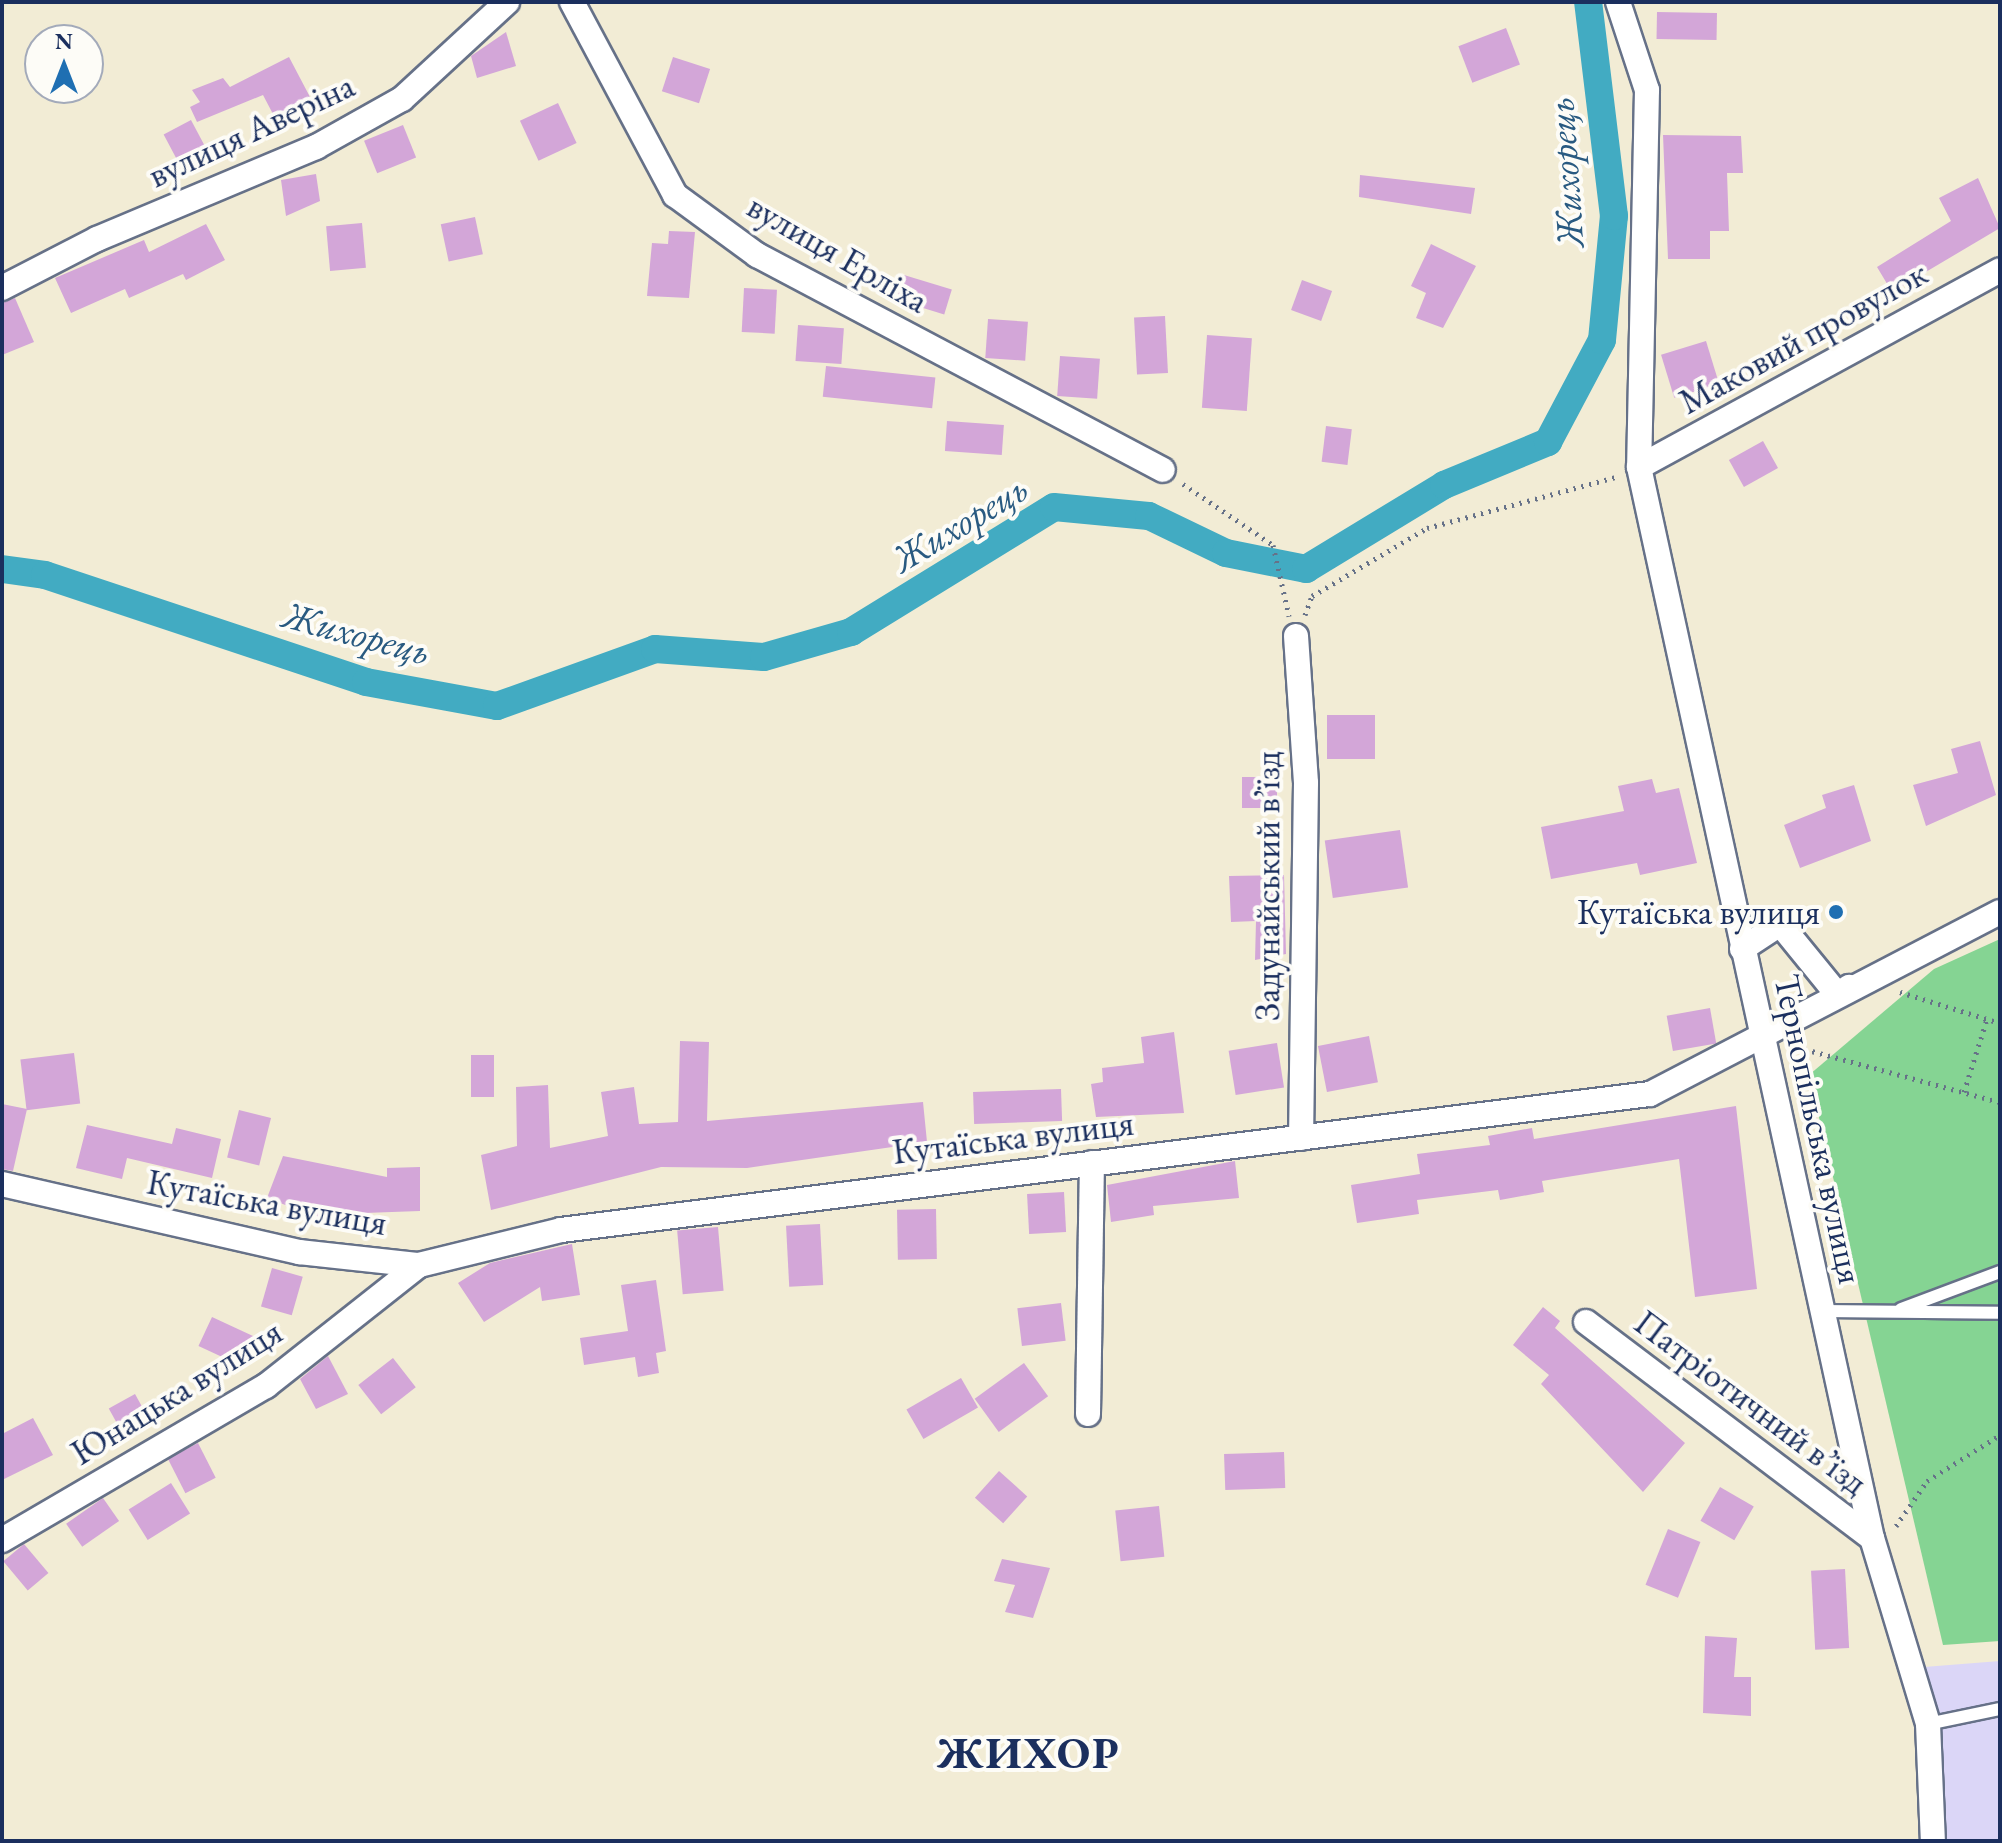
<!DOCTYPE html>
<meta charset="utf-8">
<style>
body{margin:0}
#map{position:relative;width:2002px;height:1843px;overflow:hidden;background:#f2ecd5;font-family:"EB Garamond",serif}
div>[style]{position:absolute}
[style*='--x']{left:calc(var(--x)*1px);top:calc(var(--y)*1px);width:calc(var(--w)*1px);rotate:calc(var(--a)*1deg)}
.built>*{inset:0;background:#dbd6f7}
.green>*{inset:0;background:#85d493}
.canal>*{height:28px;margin:-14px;padding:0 14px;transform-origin:14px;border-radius:14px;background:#42abc2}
.building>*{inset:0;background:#d3a6d8;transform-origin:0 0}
.path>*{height:5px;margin-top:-2.5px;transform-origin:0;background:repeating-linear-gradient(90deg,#667188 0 2px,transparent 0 8px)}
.roads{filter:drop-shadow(2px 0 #667188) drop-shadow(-2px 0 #667188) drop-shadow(0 2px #667188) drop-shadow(0 -2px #667188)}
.lane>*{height:12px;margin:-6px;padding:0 6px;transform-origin:6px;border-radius:6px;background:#fff}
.street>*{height:24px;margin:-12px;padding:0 12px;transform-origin:12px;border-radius:12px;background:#fff}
.dots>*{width:22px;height:22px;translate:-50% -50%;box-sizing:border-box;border:4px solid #fdfcf7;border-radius:50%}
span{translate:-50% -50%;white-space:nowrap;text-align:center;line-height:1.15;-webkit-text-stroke:8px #fdfcf7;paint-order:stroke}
.street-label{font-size:36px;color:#1b2f5e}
.poi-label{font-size:36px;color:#1b2f5e}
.right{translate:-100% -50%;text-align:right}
.water-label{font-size:38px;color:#295a81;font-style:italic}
.district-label{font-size:44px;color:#1b2f5e;font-weight:700;letter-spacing:2px}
.frame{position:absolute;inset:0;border:4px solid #1b2f5e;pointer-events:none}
.north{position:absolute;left:24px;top:24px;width:80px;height:80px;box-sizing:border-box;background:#fdfcf7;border:2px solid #a3aaba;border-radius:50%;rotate:0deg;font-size:22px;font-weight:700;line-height:32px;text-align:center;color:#1b2f5e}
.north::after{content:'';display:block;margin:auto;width:28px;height:36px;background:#1f6fb2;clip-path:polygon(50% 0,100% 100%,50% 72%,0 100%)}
</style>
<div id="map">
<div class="built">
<div style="clip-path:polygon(2000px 1661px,2000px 1841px,1943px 1841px,1939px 1733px,1924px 1667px)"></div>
</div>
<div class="green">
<div style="clip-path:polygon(2000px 939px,2000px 1641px,1943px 1645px,1809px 1075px,1934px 969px)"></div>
</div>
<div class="canal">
<div style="--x:2;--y:569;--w:43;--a:7.9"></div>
<div style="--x:45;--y:575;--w:338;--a:18.4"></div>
<div style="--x:366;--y:682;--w:133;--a:10.4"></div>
<div style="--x:497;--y:706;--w:168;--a:-19.8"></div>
<div style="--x:655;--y:649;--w:109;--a:4.2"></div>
<div style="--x:764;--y:657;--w:91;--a:-16"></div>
<div style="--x:851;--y:632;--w:238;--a:-31.6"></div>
<div style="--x:1054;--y:507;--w:95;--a:5.4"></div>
<div style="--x:1149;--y:516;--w:85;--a:25.7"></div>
<div style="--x:1226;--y:553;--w:82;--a:11.3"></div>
<div style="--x:1306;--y:569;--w:162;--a:-31.3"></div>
<div style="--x:1444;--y:485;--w:113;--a:-22.5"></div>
<div style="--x:1548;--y:442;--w:115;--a:-62.1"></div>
<div style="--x:1602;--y:340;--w:125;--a:-84.5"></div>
<div style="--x:1614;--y:216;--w:216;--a:-96.9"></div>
</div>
<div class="building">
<div style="left:1657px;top:12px;width:60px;height:27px;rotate:1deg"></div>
<div style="left:1506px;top:28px;width:39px;height:51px;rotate:69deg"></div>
<div style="clip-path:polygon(506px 32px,516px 66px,477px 78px,471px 56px)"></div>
<div style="clip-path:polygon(289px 57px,310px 97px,274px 116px,263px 95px,197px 122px,190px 107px,200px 102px,192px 90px,223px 78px,230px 87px)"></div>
<div style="left:673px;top:57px;width:39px;height:36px;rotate:18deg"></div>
<div style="left:558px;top:103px;width:44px;height:42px;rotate:65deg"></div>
<div style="left:191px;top:120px;width:43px;height:31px;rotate:62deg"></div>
<div style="left:403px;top:125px;width:35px;height:42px;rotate:68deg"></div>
<div style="clip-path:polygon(1663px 135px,1741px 136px,1743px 173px,1727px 173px,1729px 231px,1710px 231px,1710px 259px,1668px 259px)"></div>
<div style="clip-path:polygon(316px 174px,320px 201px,286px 216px,281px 180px)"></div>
<div style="clip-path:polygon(1360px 175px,1475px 188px,1471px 214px,1359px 197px)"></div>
<div style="clip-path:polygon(1978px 178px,2000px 228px,1892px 292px,1877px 267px,1951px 221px,1939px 198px)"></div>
<div style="left:475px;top:217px;width:38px;height:35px;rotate:78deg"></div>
<div style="left:362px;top:223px;width:45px;height:36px;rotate:85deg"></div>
<div style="clip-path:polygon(206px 224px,225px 260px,186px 280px,183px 274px,129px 298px,125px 289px,71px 313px,55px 278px,144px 240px,149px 252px)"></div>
<div style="clip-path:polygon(669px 231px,695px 232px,689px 298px,647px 296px,652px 243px,668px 244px)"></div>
<div style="clip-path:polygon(1431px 244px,1476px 266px,1443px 328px,1416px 318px,1426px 293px,1411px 286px)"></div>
<div style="left:904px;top:275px;width:50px;height:26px;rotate:17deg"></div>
<div style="left:1302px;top:280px;width:32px;height:32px;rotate:20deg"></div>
<div style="left:744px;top:288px;width:33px;height:44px;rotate:3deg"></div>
<div style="clip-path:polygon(15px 298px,34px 342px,2px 355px,2px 303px)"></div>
<div style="left:1165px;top:316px;width:57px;height:31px;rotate:87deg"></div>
<div style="left:988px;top:319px;width:40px;height:39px;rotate:4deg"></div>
<div style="left:798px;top:325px;width:46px;height:36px;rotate:4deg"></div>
<div style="left:1207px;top:335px;width:45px;height:73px;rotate:4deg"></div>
<div style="left:1706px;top:341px;width:45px;height:47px;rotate:73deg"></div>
<div style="left:1060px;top:356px;width:40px;height:40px;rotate:4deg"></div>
<div style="left:826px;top:366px;width:110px;height:31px;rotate:6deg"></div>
<div style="left:947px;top:421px;width:57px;height:30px;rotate:4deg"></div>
<div style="left:1326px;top:426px;width:26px;height:36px;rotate:7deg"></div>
<div style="left:1763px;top:441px;width:31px;height:39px;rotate:61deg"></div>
<div style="left:1327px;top:715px;width:48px;height:44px"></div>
<div style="clip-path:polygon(1980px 741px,1996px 795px,1926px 826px,1913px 785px,1958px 773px,1951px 749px)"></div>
<div style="left:1242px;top:777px;width:35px;height:31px"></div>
<div style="clip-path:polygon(1652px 779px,1656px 793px,1679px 788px,1697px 863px,1640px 875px,1637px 863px,1551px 879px,1541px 827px,1624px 811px,1618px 786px)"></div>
<div style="clip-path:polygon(1854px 785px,1871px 841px,1800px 868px,1784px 825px,1826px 808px,1822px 795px)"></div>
<div style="left:1400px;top:830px;width:58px;height:76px;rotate:82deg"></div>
<div style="clip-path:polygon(1284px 875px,1286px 954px,1255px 960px,1256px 921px,1231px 922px,1229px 876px)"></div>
<div style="left:1710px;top:1008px;width:36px;height:44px;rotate:80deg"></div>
<div style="clip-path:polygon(1174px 1032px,1184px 1113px,1096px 1117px,1091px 1084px,1103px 1082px,1102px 1068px,1144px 1063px,1141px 1037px)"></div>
<div style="left:1369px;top:1036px;width:47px;height:52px;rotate:79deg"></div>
<div style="clip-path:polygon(680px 1041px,709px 1042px,707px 1121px,923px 1102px,927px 1142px,747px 1168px,661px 1167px,491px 1210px,481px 1155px,517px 1146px,516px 1087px,548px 1085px,550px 1148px,608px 1136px,601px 1092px,634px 1087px,639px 1124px,678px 1122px)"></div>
<div style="left:1277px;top:1043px;width:45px;height:49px;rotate:81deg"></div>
<div style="left:74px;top:1053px;width:51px;height:54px;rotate:83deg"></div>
<div style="left:471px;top:1055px;width:23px;height:42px"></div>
<div style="left:1061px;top:1089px;width:32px;height:88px;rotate:88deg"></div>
<div style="clip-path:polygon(2px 1104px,27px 1109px,13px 1171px,2px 1169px)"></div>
<div style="clip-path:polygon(1736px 1106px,1757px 1289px,1695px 1297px,1679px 1159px,1542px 1181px,1544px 1192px,1500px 1200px,1498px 1190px,1417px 1200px,1419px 1214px,1357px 1223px,1351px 1185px,1420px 1174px,1417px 1154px,1490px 1145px,1488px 1136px,1532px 1128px,1534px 1139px)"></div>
<div style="left:239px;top:1110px;width:33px;height:49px;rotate:14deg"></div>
<div style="clip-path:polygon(87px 1125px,172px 1144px,176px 1128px,221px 1139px,212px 1178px,127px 1158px,122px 1179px,76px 1168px)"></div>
<div style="clip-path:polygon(283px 1156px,387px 1177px,387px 1168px,420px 1167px,420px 1211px,364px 1213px,362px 1223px,317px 1217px,267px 1198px)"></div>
<div style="clip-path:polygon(1235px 1161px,1239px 1198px,1153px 1206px,1154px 1215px,1111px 1222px,1107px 1185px)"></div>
<div style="left:1064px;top:1192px;width:40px;height:37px;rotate:87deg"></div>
<div style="left:936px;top:1209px;width:50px;height:39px;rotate:89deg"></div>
<div style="left:820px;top:1224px;width:61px;height:34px;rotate:87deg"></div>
<div style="left:718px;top:1227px;width:64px;height:41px;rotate:85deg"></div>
<div style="clip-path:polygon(572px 1244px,580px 1295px,542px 1301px,540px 1287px,484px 1322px,458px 1283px,490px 1263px)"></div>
<div style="left:272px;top:1268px;width:32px;height:40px;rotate:16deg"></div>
<div style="clip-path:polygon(656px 1280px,666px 1351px,656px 1353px,659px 1373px,638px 1377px,635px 1357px,584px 1365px,580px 1338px,628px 1331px,621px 1285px)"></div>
<div style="left:1061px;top:1303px;width:38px;height:44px;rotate:83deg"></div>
<div style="clip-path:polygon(1543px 1307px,1560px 1321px,1555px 1328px,1685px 1443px,1643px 1492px,1541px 1384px,1549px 1375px,1513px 1345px)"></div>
<div style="left:212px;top:1317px;width:47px;height:32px;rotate:25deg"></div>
<div style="clip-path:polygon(328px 1356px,348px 1394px,316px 1409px,300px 1379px)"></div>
<div style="left:393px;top:1358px;width:37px;height:44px;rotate:52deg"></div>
<div style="left:1024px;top:1363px;width:41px;height:61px;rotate:54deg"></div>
<div style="left:961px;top:1378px;width:34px;height:63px;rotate:60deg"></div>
<div style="left:135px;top:1394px;width:26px;height:30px;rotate:61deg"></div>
<div style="clip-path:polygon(33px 1418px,53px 1455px,2px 1480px,2px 1434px)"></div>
<div style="left:198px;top:1443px;width:39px;height:34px;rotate:63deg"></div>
<div style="left:1284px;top:1452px;width:36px;height:60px;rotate:88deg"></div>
<div style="left:999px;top:1471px;width:38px;height:36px;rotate:42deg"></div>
<div style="left:171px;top:1483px;width:36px;height:50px;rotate:58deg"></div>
<div style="left:1720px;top:1487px;width:39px;height:39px;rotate:30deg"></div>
<div style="left:103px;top:1498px;width:28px;height:45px;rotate:55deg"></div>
<div style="left:1159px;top:1506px;width:51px;height:44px;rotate:84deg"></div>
<div style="left:1668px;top:1529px;width:35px;height:60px;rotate:22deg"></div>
<div style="left:24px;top:1544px;width:38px;height:27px;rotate:50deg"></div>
<div style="clip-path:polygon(1002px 1559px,1050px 1568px,1033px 1618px,1005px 1612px,1015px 1585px,994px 1581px)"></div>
<div style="left:1845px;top:1569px;width:79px;height:34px;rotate:87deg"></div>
<div style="clip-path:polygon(1705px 1636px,1737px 1638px,1734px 1677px,1751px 1677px,1751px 1716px,1703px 1713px)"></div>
</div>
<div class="path">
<div style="--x:1183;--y:484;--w:109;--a:34.1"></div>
<div style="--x:1273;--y:545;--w:73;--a:77.3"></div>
<div style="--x:1305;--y:615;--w:20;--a:-70"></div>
<div style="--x:1312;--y:596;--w:134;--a:-30.6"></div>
<div style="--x:1427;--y:528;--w:196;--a:-15.1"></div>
<div style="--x:1900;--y:992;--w:105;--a:17.2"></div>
<div style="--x:1797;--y:1047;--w:210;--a:15.2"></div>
<div style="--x:1964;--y:1092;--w:77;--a:-72.5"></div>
<div style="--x:1896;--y:1526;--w:55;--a:-55.4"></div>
<div style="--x:1927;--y:1481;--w:86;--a:-32.2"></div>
</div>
<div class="roads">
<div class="lane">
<div style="--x:1901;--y:1309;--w:106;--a:-20.5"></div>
<div style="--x:1822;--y:1311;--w:178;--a:0.6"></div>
<div style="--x:1928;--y:1724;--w:74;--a:-11.8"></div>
</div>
<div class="street">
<div style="--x:572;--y:2;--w:219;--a:61.9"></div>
<div style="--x:675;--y:195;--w:102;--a:36.2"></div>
<div style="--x:757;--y:255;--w:459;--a:27.9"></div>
<div style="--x:1618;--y:2;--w:93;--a:71.8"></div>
<div style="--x:1647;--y:90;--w:377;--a:91.2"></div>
<div style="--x:1639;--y:467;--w:1096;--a:77.73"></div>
<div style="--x:1872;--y:1538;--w:194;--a:73.2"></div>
<div style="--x:1928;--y:1724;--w:117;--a:87.6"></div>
<div style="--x:2;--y:288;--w:107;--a:-27.3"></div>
<div style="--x:97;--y:239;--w:238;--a:-22.8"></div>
<div style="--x:316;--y:147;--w:98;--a:-29.2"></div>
<div style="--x:402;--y:99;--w:143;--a:-42.7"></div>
<div style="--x:1639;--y:467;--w:411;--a:-28.6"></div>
<div style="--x:1296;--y:636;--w:147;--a:86.1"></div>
<div style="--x:1306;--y:783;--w:355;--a:90.8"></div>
<div style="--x:1742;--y:949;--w:45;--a:-33.3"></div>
<div style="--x:1780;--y:924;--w:92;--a:50.8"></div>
<div style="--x:1838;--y:995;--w:14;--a:-36"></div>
<div style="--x:2;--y:1184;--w:305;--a:12.9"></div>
<div style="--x:299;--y:1252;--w:121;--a:6.2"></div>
<div style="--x:419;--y:1265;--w:146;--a:-13.8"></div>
<div style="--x:561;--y:1230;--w:1097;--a:-7.12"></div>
<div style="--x:1650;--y:1094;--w:394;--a:-27.5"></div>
<div style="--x:1586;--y:1322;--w:358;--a:37.1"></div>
<div style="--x:1088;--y:1414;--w:251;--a:-89.1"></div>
<div style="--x:2;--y:1540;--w:306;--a:-30.3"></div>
<div style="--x:266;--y:1386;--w:195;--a:-38.3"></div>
</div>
</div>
<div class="dots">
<div style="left:1836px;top:912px;background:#1f6fb2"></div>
</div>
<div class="street-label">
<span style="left:251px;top:130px;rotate:-25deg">вулиця Аверіна</span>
<span style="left:838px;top:253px;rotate:30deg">вулиця Ерліха</span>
<span style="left:1803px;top:337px;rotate:-29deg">Маковий провулок</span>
<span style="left:1267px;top:886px;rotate:-90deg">Задунайський в’їзд</span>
<span style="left:1819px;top:1129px;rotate:78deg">Тернопільська вулиця</span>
<span style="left:1013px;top:1137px;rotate:-7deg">Кутаїська вулиця</span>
<span style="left:267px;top:1202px;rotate:10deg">Кутаїська вулиця</span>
<span style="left:176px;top:1392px;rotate:-32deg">Юнацька вулиця</span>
<span style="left:1751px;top:1402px;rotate:37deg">Патріотичний в’їзд</span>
</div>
<div class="poi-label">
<span class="right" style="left:1820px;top:912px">Кутаїська вулиця</span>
</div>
<div class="water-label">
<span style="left:1565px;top:172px;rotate:-94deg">Жихорець</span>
<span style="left:960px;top:523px;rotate:-31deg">Жихорець</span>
<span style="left:357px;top:633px;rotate:15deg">Жихорець</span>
</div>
<div class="district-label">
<span style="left:1029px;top:1753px">ЖИХОР</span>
</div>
<div class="frame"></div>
<div class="north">N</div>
</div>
